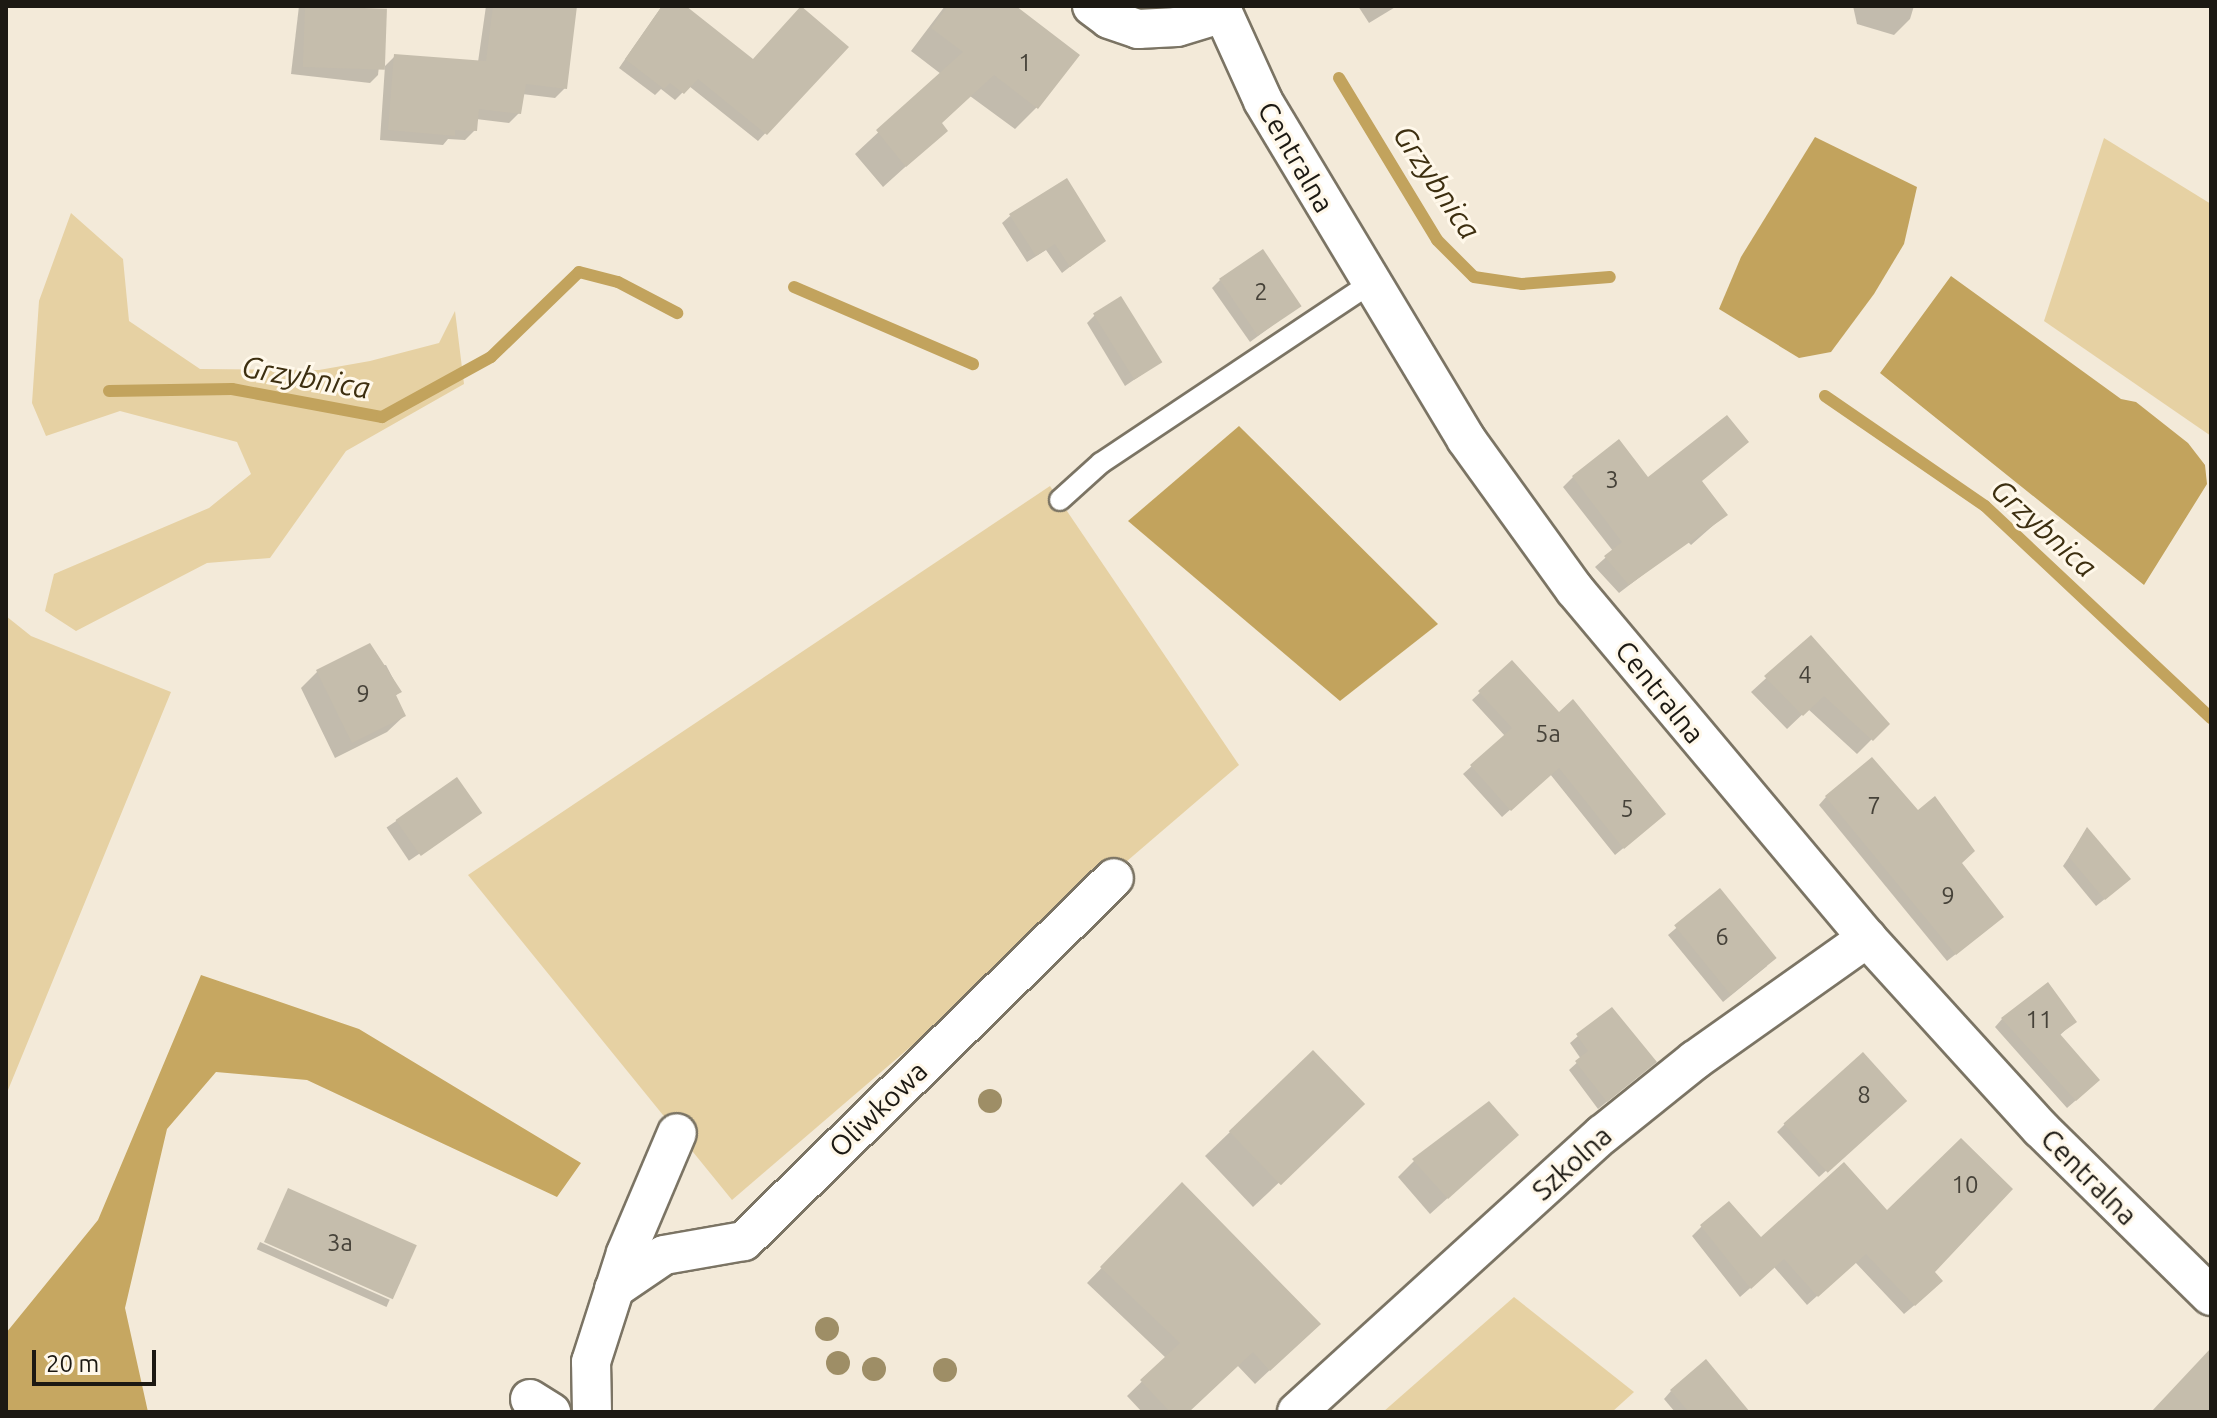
<!DOCTYPE html>
<style>
body{margin:0}
#map{position:relative;width:2217px;height:1418px;overflow:hidden;background:#f3ead9;font-family:Ubuntu,sans-serif}
div>[style]{position:absolute}
[style*='--x']{left:calc(var(--x)*1px);top:calc(var(--y)*1px);width:calc(var(--w)*1px);rotate:calc(var(--a)*1deg)}
.green>*{inset:0;background:#e6d1a3}
.forest>*{inset:0;background:#c6a761}
.water>*{inset:0;background:#c2a35d}
.shadow>*{inset:0;background:#0003;transform-origin:0 0}
.stream>*{height:12px;margin:-6px;padding:0 6px;transform-origin:6px;border-radius:6px;background:#c2a35d}
.building>*{inset:0;background:#c5bdac;transform-origin:0 0}
.roads{filter:drop-shadow(2px 0 #7b7464) drop-shadow(-2px 0 #7b7464) drop-shadow(0 2px #7b7464) drop-shadow(0 -2px #7b7464)}
.lane>*{height:20px;margin:-10px;padding:0 10px;transform-origin:10px;border-radius:10px;background:#fff}
.street>*{height:38px;margin:-19px;padding:0 19px;transform-origin:19px;border-radius:19px;background:#fff}
.trees>*{width:24px;height:24px;margin:-12px;border-radius:50%;background:#9e8e66}
span{translate:-50% -50%;white-space:nowrap;text-align:center;line-height:1.15;-webkit-text-stroke:6px #fff8ea;paint-order:stroke}
.number-label{font-size:24px;color:#464239}
.number-label span{-webkit-text-stroke-width:0}
.street-label{font-size:28px;color:#1c1913}
.water-label{font-size:30px;color:#3d2f10;font-style:italic}
.frame{position:absolute;inset:0;border:8px solid #1c1913;pointer-events:none}
.scale{position:absolute;left:32px;top:1350px;width:124px;height:36px;box-sizing:border-box;border:4px solid #1c1913;border-top:0;padding-left:10px;font-size:24px;line-height:28px;white-space:nowrap;color:#1c1913;-webkit-text-stroke:6px #fff8ea;paint-order:stroke}
</style>
<div id="map">
<div class="green">
<div style="clip-path:polygon(2104px 138px,2211px 204px,2211px 436px,2044px 321px)"></div>
<div style="clip-path:polygon(71px 213px,123px 259px,129px 321px,200px 369px,319px 370px,370px 361px,439px 343px,455px 311px,464px 384px,346px 451px,270px 558px,207px 563px,76px 631px,45px 611px,54px 574px,209px 508px,251px 474px,237px 442px,120px 411px,46px 436px,32px 403px,39px 301px)"></div>
<div style="clip-path:polygon(1050px 486px,1239px 765px,732px 1200px,468px 875px)"></div>
<div style="clip-path:polygon(6px 616px,31px 636px,171px 692px,6px 1095px)"></div>
<div style="clip-path:polygon(1514px 1297px,1634px 1392px,1612px 1412px,1383px 1412px)"></div>
</div>
<div class="forest">
<div style="clip-path:polygon(201px 975px,359px 1029px,581px 1163px,557px 1197px,307px 1080px,216px 1072px,167px 1129px,125px 1308px,148px 1412px,6px 1412px,6px 1333px,98px 1220px)"></div>
</div>
<div class="water">
<div style="clip-path:polygon(1815px 137px,1917px 187px,1904px 244px,1874px 294px,1831px 352px,1799px 358px,1719px 309px,1741px 257px)"></div>
<div style="clip-path:polygon(1951px 276px,2121px 399px,2136px 402px,2188px 443px,2205px 465px,2207px 484px,2144px 585px,1880px 373px)"></div>
<div style="clip-path:polygon(1239px 426px,1438px 624px,1340px 701px,1128px 521px)"></div>
</div>
<div class="shadow">
<div style="clip-path:polygon(299px 6px,385px 10px,378px 75px,370px 83px,291px 74px)"></div>
<div style="clip-path:polygon(486px 6px,575px 6px,565px 88px,555px 98px,522px 94px,519px 113px,509px 123px,476px 119px,475px 130px,465px 140px,448px 139px,443px 145px,380px 140px,385px 66px,395px 56px,478px 62px)"></div>
<div style="clip-path:polygon(662px 6px,683px 6px,753px 62px,846px 47px,758px 141px,689px 86px,675px 100px,661px 89px,655px 95px,619px 68px)"></div>
<div style="clip-path:polygon(945px 6px,1013px 6px,1037px 107px,1015px 129px,970px 96px,940px 124px,945px 131px,883px 187px,855px 154px,941px 74px,911px 51px)"></div>
<div style="clip-path:polygon(1358px 6px,1397px 6px,1369px 23px)"></div>
<div style="clip-path:polygon(1853px 6px,1914px 6px,1910px 19px,1894px 35px,1857px 24px)"></div>
<div style="clip-path:polygon(1010px 216px,1103px 241px,1062px 273px,1046px 250px,1027px 262px,1002px 223px)"></div>
<div style="clip-path:polygon(1220px 280px,1300px 305px,1250px 342px,1212px 288px)"></div>
<div style="clip-path:polygon(1095px 315px,1160px 362px,1125px 386px,1087px 323px)"></div>
<div style="clip-path:polygon(1573px 477px,1700px 482px,1725px 515px,1691px 545px,1687px 541px,1619px 593px,1595px 567px,1613px 551px,1563px 487px)"></div>
<div style="clip-path:polygon(1810px 638px,1887px 724px,1857px 754px,1808px 709px,1787px 729px,1751px 692px)"></div>
<div style="clip-path:polygon(1512px 663px,1656px 821px,1615px 855px,1550px 774px,1502px 817px,1463px 774px,1505px 736px,1472px 700px)"></div>
<div style="clip-path:polygon(386px 665px,400px 692px,394px 697px,404px 716px,387px 732px,335px 758px,301px 688px,317px 672px)"></div>
<div style="left:457px;top:780px;width:40px;height:85px;rotate:56deg"></div>
<div style="clip-path:polygon(1826px 797px,1917px 813px,1959px 864px,1993px 925px,1947px 961px,1819px 805px)"></div>
<div style="clip-path:polygon(2087px 830px,2120px 887px,2096px 906px,2063px 866px)"></div>
<div style="clip-path:polygon(1720px 891px,1767px 966px,1723px 1002px,1668px 935px)"></div>
<div style="clip-path:polygon(2002px 1019px,2074px 1022px,2059px 1036px,2090px 1088px,2067px 1108px,1995px 1027px)"></div>
<div style="clip-path:polygon(1578px 1036px,1646px 1070px,1598px 1109px,1569px 1070px,1581px 1059px,1570px 1043px)"></div>
<div style="clip-path:polygon(1896px 1108px,1819px 1177px,1777px 1132px,1785px 1124px)"></div>
<div style="clip-path:polygon(1337px 1128px,1253px 1207px,1205px 1156px,1230px 1132px)"></div>
<div style="clip-path:polygon(1500px 1151px,1430px 1214px,1398px 1177px,1414px 1161px)"></div>
<div style="clip-path:polygon(1182px 1185px,1304px 1338px,1255px 1384px,1237px 1365px,1187px 1412px,1142px 1412px,1127px 1396px,1166px 1358px,1087px 1283px)"></div>
<div style="left:288px;top:1191px;width:138px;height:54px;rotate:24deg"></div>
<div style="clip-path:polygon(1887px 1213px,1932px 1272px,1931px 1291px,1904px 1314px,1855px 1262px,1807px 1305px,1774px 1267px,1740px 1297px,1692px 1236px,1702px 1226px,1760px 1240px)"></div>
<div style="left:260px;top:1242px;width:142px;height:8px;rotate:24deg"></div>
<div style="clip-path:polygon(1671px 1391px,1748px 1412px,1675px 1412px,1664px 1399px)"></div>
</div>
<div class="stream">
<div style="--x:1339;--y:78;--w:189;--a:58.8"></div>
<div style="--x:1437;--y:240;--w:52;--a:45"></div>
<div style="--x:1474;--y:277;--w:49;--a:8.3"></div>
<div style="--x:1522;--y:284;--w:88;--a:-4.5"></div>
<div style="--x:794;--y:287;--w:195;--a:23.3"></div>
<div style="--x:109;--y:391;--w:123;--a:-0.9"></div>
<div style="--x:232;--y:389;--w:153;--a:10.6"></div>
<div style="--x:382;--y:417;--w:124;--a:-28.8"></div>
<div style="--x:491;--y:357;--w:122;--a:-44"></div>
<div style="--x:579;--y:272;--w:40;--a:14.4"></div>
<div style="--x:618;--y:282;--w:67;--a:27.7"></div>
<div style="--x:1825;--y:396;--w:194;--a:34.5"></div>
<div style="--x:1985;--y:506;--w:310;--a:43.2"></div>
</div>
<div class="building">
<div style="left:305px;top:6px;width:82px;height:61px;rotate:2deg"></div>
<div style="clip-path:polygon(493px 6px,577px 6px,567px 89px,526px 84px,521px 114px,479px 109px,477px 131px,455px 130px,455px 136px,388px 130px,394px 54px,486px 61px)"></div>
<div style="clip-path:polygon(662px 6px,686px 6px,753px 59px,801px 6px,849px 47px,767px 135px,698px 79px,684px 94px,670px 83px,664px 89px,625px 59px)"></div>
<div style="clip-path:polygon(948px 6px,1016px 6px,1080px 55px,1038px 109px,994px 75px,942px 123px,948px 131px,906px 167px,876px 130px,963px 52px,931px 28px)"></div>
<div style="clip-path:polygon(1067px 178px,1106px 241px,1070px 267px,1055px 244px,1036px 256px,1009px 214px)"></div>
<div style="left:1263px;top:249px;width:69px;height:53px;rotate:56deg"></div>
<div style="left:1121px;top:296px;width:78px;height:33px;rotate:58deg"></div>
<div style="clip-path:polygon(1727px 415px,1749px 442px,1702px 481px,1728px 515px,1629px 585px,1604px 556px,1622px 542px,1572px 476px,1619px 439px,1648px 477px)"></div>
<div style="clip-path:polygon(1811px 635px,1890px 724px,1873px 741px,1824px 696px,1803px 716px,1764px 676px)"></div>
<div style="clip-path:polygon(370px 643px,402px 692px,396px 695px,406px 716px,352px 743px,316px 670px)"></div>
<div style="clip-path:polygon(1512px 660px,1559px 712px,1573px 699px,1666px 814px,1624px 849px,1559px 768px,1511px 811px,1470px 765px,1512px 728px,1478px 691px)"></div>
<div style="clip-path:polygon(1872px 757px,1918px 810px,1935px 796px,1975px 851px,1962px 863px,2004px 917px,1956px 955px,1825px 796px)"></div>
<div style="left:457px;top:777px;width:44px;height:75px;rotate:55deg"></div>
<div style="clip-path:polygon(2087px 827px,2131px 879px,2105px 900px,2069px 857px)"></div>
<div style="left:1720px;top:888px;width:90px;height:59px;rotate:51deg"></div>
<div style="clip-path:polygon(2048px 982px,2077px 1022px,2060px 1034px,2100px 1080px,2076px 1101px,2001px 1018px)"></div>
<div style="clip-path:polygon(1612px 1007px,1657px 1062px,1607px 1102px,1575px 1061px,1588px 1051px,1576px 1034px)"></div>
<div style="left:1313px;top:1050px;width:75px;height:117px;rotate:46deg"></div>
<div style="left:1863px;top:1052px;width:66px;height:107px;rotate:48deg"></div>
<div style="clip-path:polygon(1489px 1101px,1519px 1135px,1448px 1199px,1412px 1159px)"></div>
<div style="clip-path:polygon(1961px 1138px,2013px 1189px,1935px 1272px,1943px 1281px,1915px 1306px,1866px 1254px,1818px 1297px,1784px 1259px,1751px 1289px,1700px 1225px,1729px 1201px,1761px 1237px,1844px 1162px,1887px 1210px)"></div>
<div style="clip-path:polygon(1182px 1182px,1321px 1324px,1270px 1371px,1253px 1352px,1189px 1412px,1170px 1412px,1140px 1380px,1180px 1343px,1100px 1267px)"></div>
<div style="left:288px;top:1188px;width:141px;height:59px;rotate:24deg"></div>
<div style="clip-path:polygon(2211px 1348px,2211px 1412px,2151px 1412px)"></div>
<div style="clip-path:polygon(1706px 1359px,1750px 1412px,1689px 1412px,1670px 1390px)"></div>
</div>
<div class="roads">
<div class="lane">
<div style="--x:1060;--y:500;--w:55;--a:-42.1"></div>
<div style="--x:1101;--y:463;--w:324;--a:-33.7"></div>
</div>
<div class="street">
<div style="--x:1092;--y:6;--w:21;--a:37"></div>
<div style="--x:1109;--y:19;--w:31;--a:19"></div>
<div style="--x:1138;--y:29;--w:39;--a:-3"></div>
<div style="--x:1177;--y:27;--w:48;--a:-16.9"></div>
<div style="--x:1220;--y:6;--w:104;--a:65.6"></div>
<div style="--x:1263;--y:101;--w:394;--a:59"></div>
<div style="--x:1466;--y:439;--w:186;--a:54.2"></div>
<div style="--x:1575;--y:590;--w:454;--a:50"></div>
<div style="--x:1867;--y:938;--w:258;--a:47.7"></div>
<div style="--x:2041;--y:1129;--w:238;--a:44.5"></div>
<div style="--x:614;--y:1289;--w:60;--a:-34.2"></div>
<div style="--x:664;--y:1255;--w:81;--a:-9.9"></div>
<div style="--x:744;--y:1241;--w:518;--a:-44.45"></div>
<div style="--x:530;--y:1399;--w:25;--a:32"></div>
<div style="--x:592;--y:1412;--w:50;--a:-91.1"></div>
<div style="--x:591;--y:1362;--w:114;--a:-72.2"></div>
<div style="--x:626;--y:1253;--w:130;--a:-67"></div>
<div style="--x:1297;--y:1412;--w:413;--a:-42.3"></div>
<div style="--x:1603;--y:1134;--w:118;--a:-38.8"></div>
<div style="--x:1695;--y:1060;--w:211;--a:-35.3"></div>
</div>
</div>
<div class="trees">
<div style="left:990px;top:1101px"></div>
<div style="left:827px;top:1329px"></div>
<div style="left:838px;top:1363px"></div>
<div style="left:874px;top:1369px"></div>
<div style="left:945px;top:1370px"></div>
</div>
<div class="number-label">
<span style="left:1025px;top:63px">1</span>
<span style="left:1261px;top:292px">2</span>
<span style="left:1612px;top:480px">3</span>
<span style="left:1805px;top:675px">4</span>
<span style="left:363px;top:694px">9</span>
<span style="left:1548px;top:734px">5a</span>
<span style="left:1874px;top:806px">7</span>
<span style="left:1627px;top:809px">5</span>
<span style="left:1948px;top:896px">9</span>
<span style="left:1722px;top:937px">6</span>
<span style="left:2039px;top:1020px">11</span>
<span style="left:1864px;top:1095px">8</span>
<span style="left:1965px;top:1185px">10</span>
<span style="left:340px;top:1243px">3a</span>
</div>
<div class="street-label">
<span style="left:1296px;top:157px;rotate:60deg">Centralna</span>
<span style="left:1660px;top:692px;rotate:51deg">Centralna</span>
<span style="left:878px;top:1109px;rotate:-44deg">Oliwkowa</span>
<span style="left:1572px;top:1163px;rotate:-42deg">Szkolna</span>
<span style="left:2089px;top:1177px;rotate:45deg">Centralna</span>
</div>
<div class="water-label">
<span style="left:1437px;top:182px;rotate:56deg">Grzybnica</span>
<span style="left:306px;top:377px;rotate:10deg">Grzybnica</span>
<span style="left:2044px;top:528px;rotate:42deg">Grzybnica</span>
</div>
<div class="frame"></div>
<div class="scale">20 m</div>
</div>
